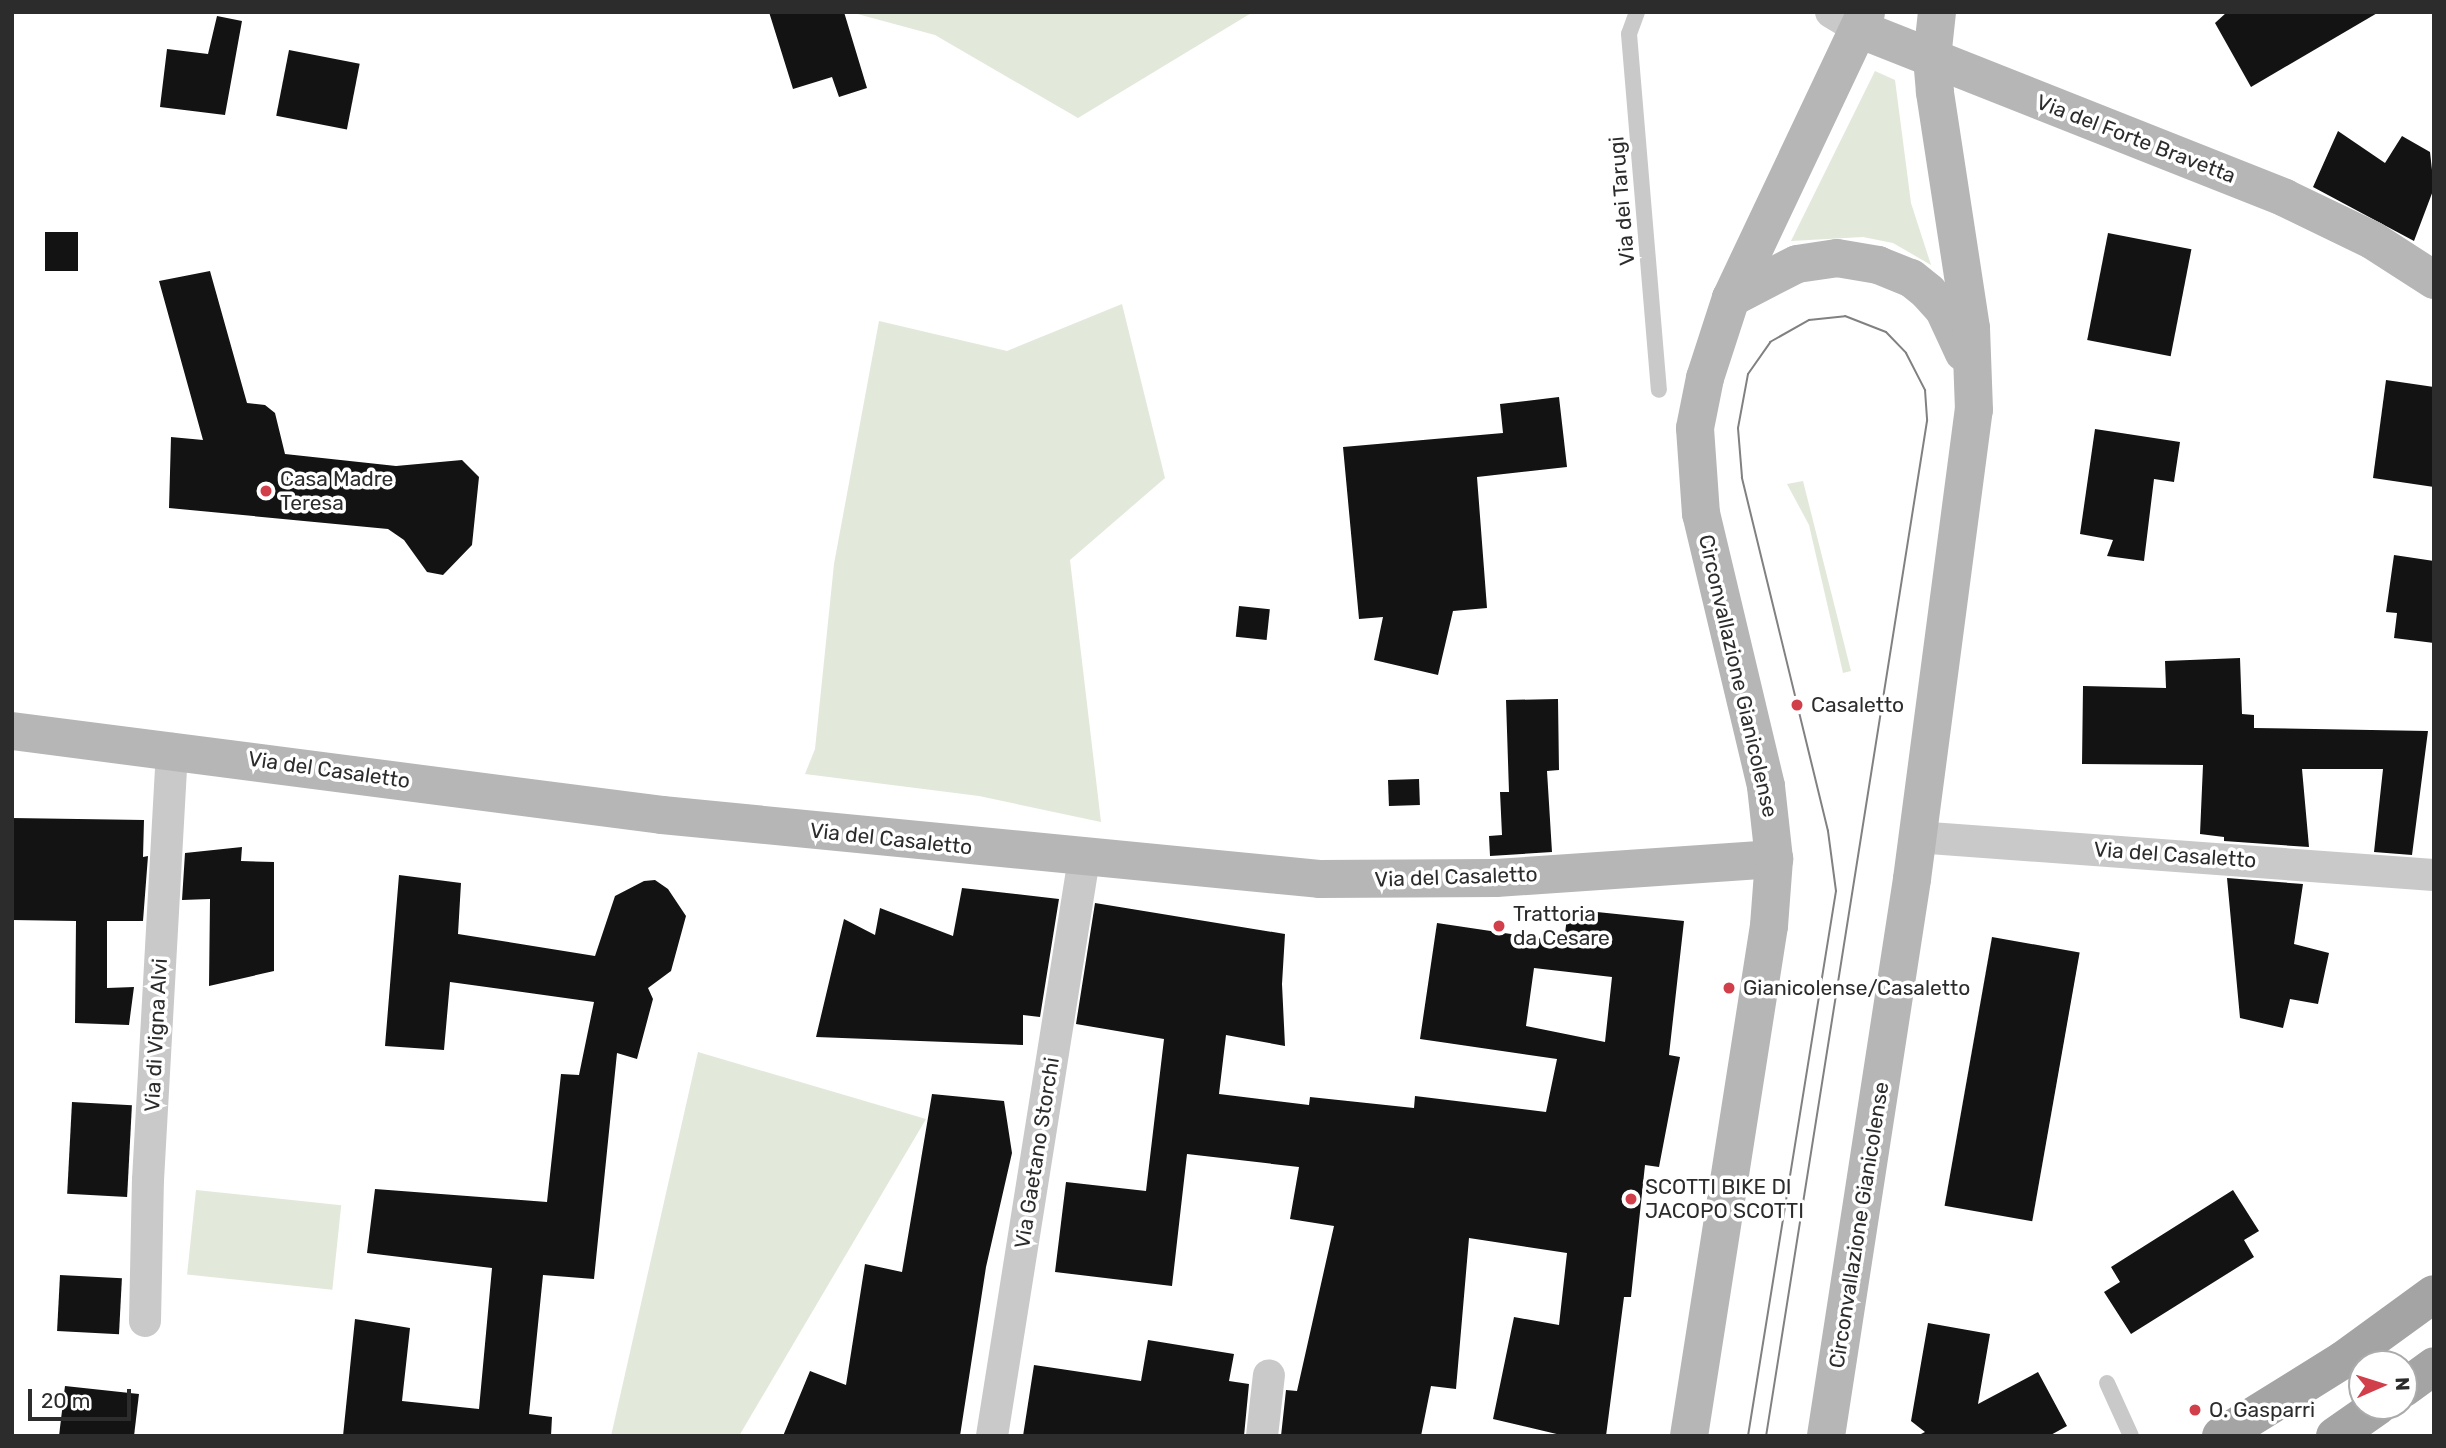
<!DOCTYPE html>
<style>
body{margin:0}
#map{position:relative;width:2446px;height:1448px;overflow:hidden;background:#fff;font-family:Rubik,sans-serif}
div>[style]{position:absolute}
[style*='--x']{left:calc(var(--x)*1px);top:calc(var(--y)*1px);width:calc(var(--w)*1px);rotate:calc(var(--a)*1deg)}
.green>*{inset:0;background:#e2e8da;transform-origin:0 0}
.building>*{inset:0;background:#131313;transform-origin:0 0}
.lane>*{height:16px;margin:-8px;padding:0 8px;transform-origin:8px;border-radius:8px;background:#c9c9c9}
.street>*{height:32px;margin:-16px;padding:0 16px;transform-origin:16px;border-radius:16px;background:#c9c9c9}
.secondary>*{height:38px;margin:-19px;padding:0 19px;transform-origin:19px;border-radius:19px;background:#b6b6b6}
.primary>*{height:38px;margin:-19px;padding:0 19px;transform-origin:19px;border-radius:19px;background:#a4a4a4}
.tram>*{height:2px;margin:-1px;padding:0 1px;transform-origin:1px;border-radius:1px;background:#818181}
.dots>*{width:19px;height:19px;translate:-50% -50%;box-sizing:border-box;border:4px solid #fff;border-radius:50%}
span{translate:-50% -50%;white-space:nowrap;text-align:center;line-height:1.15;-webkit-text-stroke:7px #fff;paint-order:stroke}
.street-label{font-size:21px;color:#2c2c2c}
.poi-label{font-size:21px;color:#2c2c2c}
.left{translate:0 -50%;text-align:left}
.frame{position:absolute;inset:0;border:14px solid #2c2c2c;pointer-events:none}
.north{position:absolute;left:2348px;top:1350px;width:70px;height:70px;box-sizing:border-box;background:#fff;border:2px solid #ababab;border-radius:50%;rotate:87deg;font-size:19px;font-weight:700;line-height:28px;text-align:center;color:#2c2c2c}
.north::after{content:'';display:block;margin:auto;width:24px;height:32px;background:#d13f4b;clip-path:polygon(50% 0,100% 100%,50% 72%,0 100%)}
.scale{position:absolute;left:28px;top:1389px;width:103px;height:32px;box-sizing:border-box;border:4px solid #2c2c2c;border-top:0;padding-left:9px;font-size:21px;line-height:24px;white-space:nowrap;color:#2c2c2c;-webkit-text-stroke:5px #fff;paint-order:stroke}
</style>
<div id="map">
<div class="green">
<div style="clip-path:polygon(850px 12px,1253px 12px,1078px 118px,935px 35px)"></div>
<div style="clip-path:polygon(1875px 71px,1895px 80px,1911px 203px,1931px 265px,1893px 243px,1863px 237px,1791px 241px)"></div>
<div style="clip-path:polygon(1122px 304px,1165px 478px,1070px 560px,1101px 822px,979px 796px,805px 774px,815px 749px,834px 564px,879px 321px,1007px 351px)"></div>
<div style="clip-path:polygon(1803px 481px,1851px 671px,1843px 673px,1809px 525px,1787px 484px)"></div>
<div style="clip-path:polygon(698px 1052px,926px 1119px,739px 1436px,611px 1436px)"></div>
<div style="left:196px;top:1190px;width:146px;height:85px;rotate:6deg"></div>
</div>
<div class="building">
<div style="clip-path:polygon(769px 12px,844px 12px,867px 88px,839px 97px,832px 77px,793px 89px)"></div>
<div style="clip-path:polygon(2227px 12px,2379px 12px,2251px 87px,2215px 23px)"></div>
<div style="clip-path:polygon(217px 16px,242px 21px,225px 115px,160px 107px,167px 49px,208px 54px)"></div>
<div style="left:289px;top:50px;width:72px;height:67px;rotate:11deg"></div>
<div style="clip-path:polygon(2338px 131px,2385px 163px,2402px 136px,2430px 152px,2434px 188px,2414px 241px,2313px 187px)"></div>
<div style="left:45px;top:232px;width:33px;height:39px"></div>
<div style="left:2108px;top:233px;width:85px;height:109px;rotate:11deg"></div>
<div style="clip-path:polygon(210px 271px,247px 403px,265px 405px,275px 413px,285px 454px,396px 466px,462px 460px,479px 477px,472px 545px,443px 575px,427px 572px,404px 540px,388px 529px,169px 508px,171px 437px,203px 440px,159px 281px)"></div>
<div style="clip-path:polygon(2386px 380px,2434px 387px,2434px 487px,2373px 478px)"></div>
<div style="clip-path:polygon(1559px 397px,1567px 467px,1477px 477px,1487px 608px,1453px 611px,1438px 675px,1374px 660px,1383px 617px,1359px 619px,1343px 447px,1503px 433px,1500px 404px)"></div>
<div style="clip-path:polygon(2095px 429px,2180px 442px,2174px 482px,2154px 479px,2144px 561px,2107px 556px,2113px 540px,2080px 534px)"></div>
<div style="clip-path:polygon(2394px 555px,2434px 561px,2434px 643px,2394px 638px,2397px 613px,2386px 612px)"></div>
<div style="left:1239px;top:606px;width:31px;height:31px;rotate:6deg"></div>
<div style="clip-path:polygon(2240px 658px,2242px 714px,2254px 715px,2254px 728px,2428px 731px,2412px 855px,2374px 852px,2383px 769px,2302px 769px,2309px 847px,2224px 841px,2224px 837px,2200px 834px,2203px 765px,2082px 764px,2083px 686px,2166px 688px,2165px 661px)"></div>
<div style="clip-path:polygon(1558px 699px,1559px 770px,1547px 771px,1552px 852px,1490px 856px,1489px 836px,1502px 835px,1500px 792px,1509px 792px,1506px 700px)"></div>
<div style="left:1419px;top:779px;width:26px;height:31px;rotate:88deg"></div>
<div style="clip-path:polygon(12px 818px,144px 820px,143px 857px,148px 856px,143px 921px,107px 921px,107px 988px,134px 987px,129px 1025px,75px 1023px,76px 921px,12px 920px)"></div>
<div style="clip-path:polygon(242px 847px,241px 861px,274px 862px,274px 971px,209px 986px,210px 899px,182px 900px,185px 853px)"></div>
<div style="clip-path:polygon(399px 875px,461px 883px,458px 934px,595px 956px,615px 896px,644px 881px,655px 880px,668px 889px,686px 916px,671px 971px,648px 988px,653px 999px,637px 1059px,617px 1053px,594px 1279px,543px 1275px,529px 1414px,552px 1417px,551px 1436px,343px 1436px,355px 1319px,410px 1328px,402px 1401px,479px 1409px,492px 1268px,367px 1253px,375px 1189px,547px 1202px,561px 1074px,579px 1075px,594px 1002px,450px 982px,444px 1050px,385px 1046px)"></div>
<div style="clip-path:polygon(2227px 878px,2303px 884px,2294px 944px,2329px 953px,2318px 1004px,2290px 999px,2283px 1028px,2240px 1018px)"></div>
<div style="clip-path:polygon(962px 888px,1059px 899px,1040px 1017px,1023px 1015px,1023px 1045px,816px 1037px,844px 919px,875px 935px,880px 908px,953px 936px)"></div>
<div style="clip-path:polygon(evenodd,1095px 903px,1285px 934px,1282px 984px,1285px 1046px,1226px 1035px,1219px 1094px,1309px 1105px,1310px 1097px,1414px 1108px,1415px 1096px,1546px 1112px,1557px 1059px,1420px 1039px,1437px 923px,1564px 942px,1568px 909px,1684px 921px,1669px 1055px,1680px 1057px,1659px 1167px,1645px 1165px,1631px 1297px,1624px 1297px,1606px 1436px,1565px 1436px,1493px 1419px,1514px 1317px,1559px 1325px,1567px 1253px,1469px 1238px,1456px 1389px,1431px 1386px,1421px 1436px,1281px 1436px,1286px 1390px,1297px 1391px,1334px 1226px,1290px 1219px,1299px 1167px,1187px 1154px,1172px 1286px,1055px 1272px,1066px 1182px,1146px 1191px,1164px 1039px,1076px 1024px,1095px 903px,1534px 968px,1612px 977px,1605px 1042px,1526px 1026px,1534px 968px)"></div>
<div style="left:1992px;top:937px;width:89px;height:273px;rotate:10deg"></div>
<div style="clip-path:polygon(932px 1094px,1004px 1101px,1012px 1153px,986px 1267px,960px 1436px,783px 1436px,810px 1371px,846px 1385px,865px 1264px,902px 1272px)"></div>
<div style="left:72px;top:1102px;width:60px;height:92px;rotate:3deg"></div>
<div style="clip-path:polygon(2233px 1190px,2259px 1231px,2244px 1240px,2254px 1257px,2131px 1334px,2104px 1292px,2120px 1282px,2111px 1267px)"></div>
<div style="left:60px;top:1275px;width:62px;height:56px;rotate:3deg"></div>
<div style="clip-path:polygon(1928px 1323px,1990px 1334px,1978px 1404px,2038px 1372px,2067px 1426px,2049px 1436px,1917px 1436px,1925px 1432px,1911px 1421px)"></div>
<div style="clip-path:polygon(1148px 1340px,1234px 1354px,1229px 1381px,1249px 1384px,1244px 1436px,1023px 1436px,1034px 1365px,1141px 1381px)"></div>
<div style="clip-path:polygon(65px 1386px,139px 1394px,134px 1436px,59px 1436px)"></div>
</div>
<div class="lane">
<div style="--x:1637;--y:12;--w:23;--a:110"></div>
<div style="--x:1629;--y:34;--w:357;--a:85.2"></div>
<div style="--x:2107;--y:1383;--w:58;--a:65.6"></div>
</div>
<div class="street">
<div style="--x:1831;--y:12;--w:33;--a:31"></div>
<div style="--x:1916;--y:837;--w:519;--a:4.2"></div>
<div style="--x:145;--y:1321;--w:141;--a:-88.8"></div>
<div style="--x:148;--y:1180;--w:432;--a:-86.8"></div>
<div style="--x:992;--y:1436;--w:572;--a:-80.95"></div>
<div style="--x:1262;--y:1436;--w:61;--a:-83.5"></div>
</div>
<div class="secondary">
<div style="--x:1859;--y:29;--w:458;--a:21.6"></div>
<div style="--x:2285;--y:198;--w:97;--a:25.8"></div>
<div style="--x:2372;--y:240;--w:74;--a:32.8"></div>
<div style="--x:1731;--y:298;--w:74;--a:-27.3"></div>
<div style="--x:1797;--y:264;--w:40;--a:-8.5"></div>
<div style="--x:1837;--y:258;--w:42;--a:9.7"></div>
<div style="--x:1878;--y:265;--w:35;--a:22"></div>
<div style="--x:1911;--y:278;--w:22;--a:39"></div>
<div style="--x:1928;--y:292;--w:24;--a:48"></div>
<div style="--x:1944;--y:310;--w:47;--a:65.1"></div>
<div style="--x:12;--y:731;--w:655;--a:7.36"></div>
<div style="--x:662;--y:815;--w:660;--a:5.56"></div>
<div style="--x:1319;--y:879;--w:177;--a:-0.3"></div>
<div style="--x:1496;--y:878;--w:279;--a:-3.9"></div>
<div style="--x:1689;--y:1436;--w:516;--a:-81.09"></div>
<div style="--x:1769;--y:926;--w:67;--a:-85.7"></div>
<div style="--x:1774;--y:859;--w:73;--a:-96.3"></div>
<div style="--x:1766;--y:786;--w:280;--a:-103.4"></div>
<div style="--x:1701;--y:514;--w:86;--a:-94"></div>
<div style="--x:1695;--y:428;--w:51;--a:-78.7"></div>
<div style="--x:1705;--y:378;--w:84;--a:-72"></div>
<div style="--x:1731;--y:298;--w:316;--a:-64.7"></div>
<div style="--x:1826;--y:1436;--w:564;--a:-81.22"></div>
<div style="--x:1912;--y:879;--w:473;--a:-82.5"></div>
<div style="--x:1974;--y:410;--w:82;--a:-92.1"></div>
<div style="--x:1971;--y:328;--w:239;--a:-98.7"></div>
<div style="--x:1935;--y:92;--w:34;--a:-95"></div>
<div style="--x:1932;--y:58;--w:46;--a:-83.8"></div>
</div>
<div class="primary">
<div style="--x:2404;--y:1388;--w:37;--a:-36"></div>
<div style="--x:2221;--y:1436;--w:144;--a:-31.9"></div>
<div style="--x:2343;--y:1360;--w:112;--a:-36"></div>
<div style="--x:2335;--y:1436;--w:52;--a:-34.9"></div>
</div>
<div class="tram">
<div style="--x:1748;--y:1436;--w:552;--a:-80.83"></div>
<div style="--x:1836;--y:891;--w:61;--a:-97.6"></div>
<div style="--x:1828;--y:831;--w:364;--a:-103.7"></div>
<div style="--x:1742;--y:477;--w:49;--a:-94.7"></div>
<div style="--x:1738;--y:428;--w:55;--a:-79.5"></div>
<div style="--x:1748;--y:374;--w:39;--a:-55"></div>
<div style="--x:1770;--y:342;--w:45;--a:-29.4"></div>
<div style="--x:1809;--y:320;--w:36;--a:-6"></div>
<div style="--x:1845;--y:316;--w:44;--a:21.3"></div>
<div style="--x:1886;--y:332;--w:29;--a:46"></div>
<div style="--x:1906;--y:353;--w:42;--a:62.8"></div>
<div style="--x:1925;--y:390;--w:31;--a:86"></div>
<div style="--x:1927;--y:421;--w:1028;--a:99.01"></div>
</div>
<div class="dots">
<div style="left:266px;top:491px;background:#d13f4b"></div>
<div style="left:1797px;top:705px;background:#d13f4b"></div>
<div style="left:1499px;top:926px;background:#d13f4b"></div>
<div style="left:1729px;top:988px;background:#d13f4b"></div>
<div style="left:1631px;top:1199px;background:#d13f4b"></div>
<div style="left:2195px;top:1410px;background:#d13f4b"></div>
</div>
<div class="street-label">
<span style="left:2136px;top:139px;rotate:21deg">Via del Forte Bravetta</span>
<span style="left:1622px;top:201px;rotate:-95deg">Via dei Tarugi</span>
<span style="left:1738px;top:676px;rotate:77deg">Circonvallazione Gianicolense</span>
<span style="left:329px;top:770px;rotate:8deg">Via del Casaletto</span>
<span style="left:891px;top:839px;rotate:6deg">Via del Casaletto</span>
<span style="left:2175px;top:855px;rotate:4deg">Via del Casaletto</span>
<span style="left:1456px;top:877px;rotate:-2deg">Via del Casaletto</span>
<span style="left:156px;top:1035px;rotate:-87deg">Via di Vigna Alvi</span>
<span style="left:1037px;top:1153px;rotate:-81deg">Via Gaetano Storchi</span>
<span style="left:1859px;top:1225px;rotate:-81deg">Circonvallazione Gianicolense</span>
</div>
<div class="poi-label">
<span class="left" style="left:280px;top:491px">Casa Madre<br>Teresa</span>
<span class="left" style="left:1811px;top:705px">Casaletto</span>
<span class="left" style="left:1513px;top:926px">Trattoria<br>da Cesare</span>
<span class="left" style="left:1743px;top:988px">Gianicolense/Casaletto</span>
<span class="left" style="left:1645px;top:1199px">SCOTTI BIKE DI<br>JACOPO SCOTTI</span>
<span class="left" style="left:2209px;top:1410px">O. Gasparri</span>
</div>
<div class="frame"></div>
<div class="north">N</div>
<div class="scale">20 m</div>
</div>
